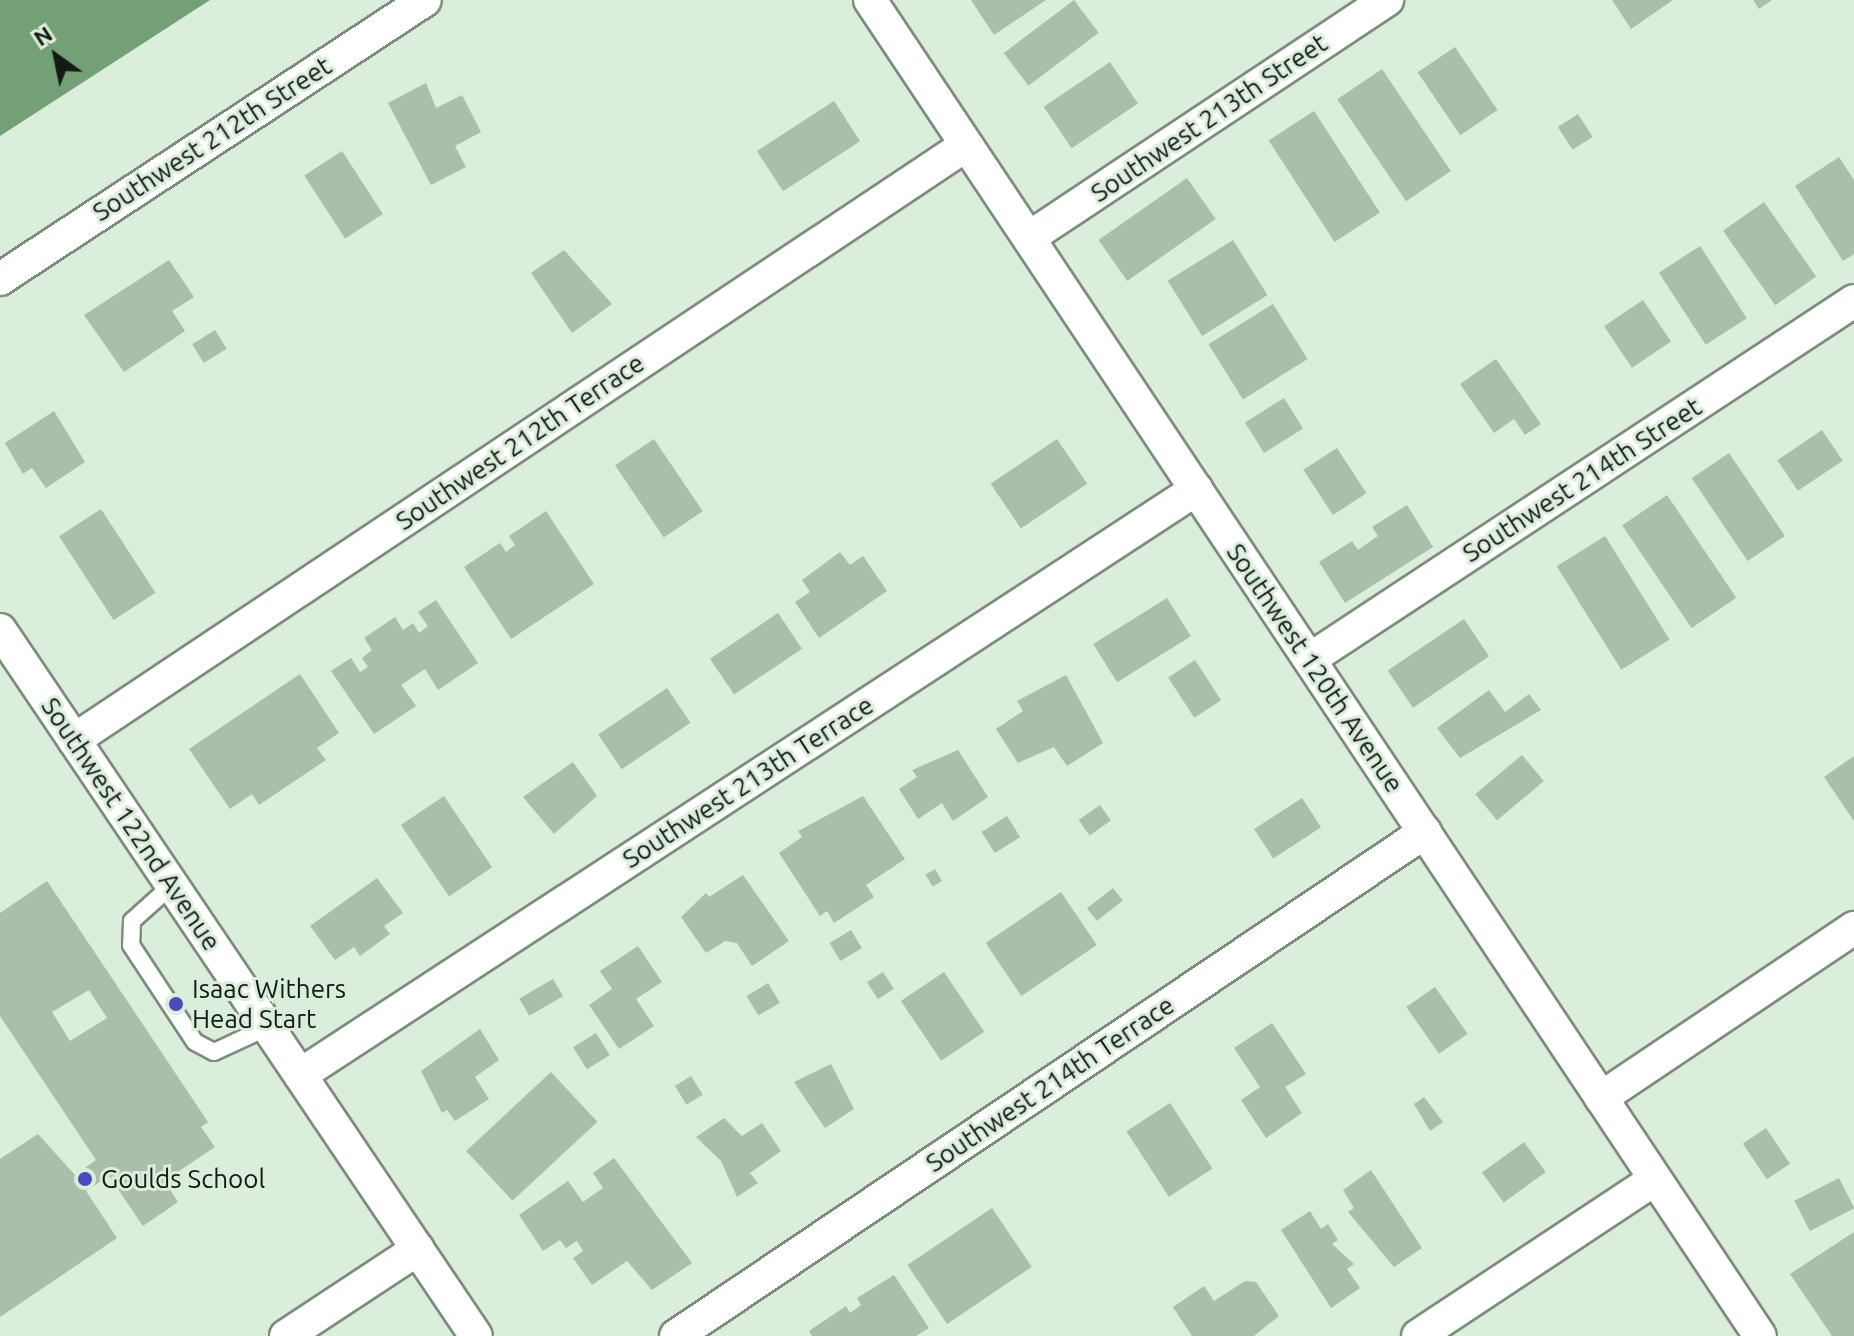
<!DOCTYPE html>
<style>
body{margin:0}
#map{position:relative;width:1854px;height:1336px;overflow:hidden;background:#dbeddb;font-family:Ubuntu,sans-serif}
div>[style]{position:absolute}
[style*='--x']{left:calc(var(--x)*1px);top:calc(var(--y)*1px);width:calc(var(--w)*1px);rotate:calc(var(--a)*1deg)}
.water>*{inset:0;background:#73a074}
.building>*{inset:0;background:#abbdab;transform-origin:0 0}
.roads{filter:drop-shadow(2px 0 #7c8d7c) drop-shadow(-2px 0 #7c8d7c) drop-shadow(0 2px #7c8d7c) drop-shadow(0 -2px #7c8d7c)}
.lane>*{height:16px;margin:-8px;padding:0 8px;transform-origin:8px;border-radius:8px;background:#fff}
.street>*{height:32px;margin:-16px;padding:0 16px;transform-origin:16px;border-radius:16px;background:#fff}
.dots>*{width:22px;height:22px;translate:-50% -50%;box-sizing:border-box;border:4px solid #dbeddb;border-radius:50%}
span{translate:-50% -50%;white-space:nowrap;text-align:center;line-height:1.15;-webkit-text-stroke:6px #dbeddb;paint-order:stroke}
.street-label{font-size:26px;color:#141a14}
.poi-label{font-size:26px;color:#141a14}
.left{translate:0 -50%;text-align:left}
.north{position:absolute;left:16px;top:16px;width:80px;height:80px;-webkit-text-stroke:6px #dbeddb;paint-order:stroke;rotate:327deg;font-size:22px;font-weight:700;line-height:32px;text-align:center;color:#141a14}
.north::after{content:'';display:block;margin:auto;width:28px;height:36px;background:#141a14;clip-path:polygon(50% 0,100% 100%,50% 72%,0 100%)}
</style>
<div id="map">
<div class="water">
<div style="clip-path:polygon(0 0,210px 0,0 136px)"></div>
</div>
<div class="building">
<div style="clip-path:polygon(971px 0,1046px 0,994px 35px)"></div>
<div style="left:1074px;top:0;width:41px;height:88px;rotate:53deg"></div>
<div style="clip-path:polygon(1612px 0,1673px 0,1631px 29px)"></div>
<div style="clip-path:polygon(1753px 0,1772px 0,1759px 9px)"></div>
<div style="left:1455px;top:47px;width:76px;height:45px;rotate:56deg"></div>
<div style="left:1110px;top:62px;width:50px;height:80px;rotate:56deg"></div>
<div style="left:1382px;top:69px;width:123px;height:54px;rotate:56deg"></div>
<div style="clip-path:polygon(426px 83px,436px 108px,462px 95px,481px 132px,455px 146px,466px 167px,431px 185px,388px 103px)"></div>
<div style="left:834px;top:101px;width:48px;height:92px;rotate:57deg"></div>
<div style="left:1314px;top:111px;width:121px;height:54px;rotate:57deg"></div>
<div style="left:1578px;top:114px;width:27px;height:24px;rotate:57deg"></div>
<div style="left:342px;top:151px;width:75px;height:45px;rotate:57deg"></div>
<div style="clip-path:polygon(1839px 157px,1854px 180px,1854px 254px,1843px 261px,1795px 186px)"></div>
<div style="left:1187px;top:178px;width:50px;height:108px;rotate:55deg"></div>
<div style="left:1764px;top:202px;width:91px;height:50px;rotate:55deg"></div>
<div style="left:1233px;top:240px;width:65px;height:77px;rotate:58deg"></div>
<div style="left:1700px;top:246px;width:86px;height:49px;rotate:57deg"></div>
<div style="clip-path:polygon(564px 250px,612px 304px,572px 333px,531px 273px)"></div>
<div style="clip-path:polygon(169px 260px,194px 297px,172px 311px,185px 331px,124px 372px,84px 315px)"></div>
<div style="left:1643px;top:300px;width:50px;height:47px;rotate:56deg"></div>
<div style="left:1273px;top:304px;width:65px;height:76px;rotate:58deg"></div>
<div style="left:215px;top:330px;width:22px;height:27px;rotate:58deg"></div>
<div style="clip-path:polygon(1496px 359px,1541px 424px,1525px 435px,1514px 419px,1494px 433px,1460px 384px)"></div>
<div style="left:1284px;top:398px;width:36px;height:46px;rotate:58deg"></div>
<div style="clip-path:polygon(54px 411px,85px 462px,46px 488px,32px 468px,23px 474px,5px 443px)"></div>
<div style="left:1822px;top:430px;width:37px;height:54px;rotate:56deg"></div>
<div style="left:654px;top:439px;width:87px;height:47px;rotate:56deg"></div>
<div style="left:1057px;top:439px;width:54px;height:80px;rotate:56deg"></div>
<div style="left:1337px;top:448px;width:54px;height:40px;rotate:57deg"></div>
<div style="left:1729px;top:453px;width:100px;height:45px;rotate:56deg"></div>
<div style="left:1667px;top:495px;width:124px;height:54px;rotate:56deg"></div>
<div style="clip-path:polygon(1407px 505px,1433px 547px,1345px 603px,1319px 562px,1352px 541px,1358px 550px,1378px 536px,1372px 527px)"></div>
<div style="left:101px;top:509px;width:100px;height:50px;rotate:57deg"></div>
<div style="clip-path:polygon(546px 511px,594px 584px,511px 639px,464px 567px,500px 543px,506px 552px,515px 545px,509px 536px)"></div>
<div style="left:1605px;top:536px;width:122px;height:57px;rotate:58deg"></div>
<div style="clip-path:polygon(840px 552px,850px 565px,863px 556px,887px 591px,819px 638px,795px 602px,810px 592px,802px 580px)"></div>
<div style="left:1167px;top:598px;width:45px;height:87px;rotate:58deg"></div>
<div style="clip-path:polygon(436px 600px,478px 663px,438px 690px,425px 669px,401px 685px,416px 706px,374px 734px,331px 671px,351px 658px,360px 672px,368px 667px,362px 658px,372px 650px,364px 638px,395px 617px,403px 630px,413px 623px,419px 633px,428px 626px,418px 612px)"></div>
<div style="left:778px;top:613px;width:43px;height:82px;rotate:56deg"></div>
<div style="left:1464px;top:619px;width:45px;height:92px;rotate:56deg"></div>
<div style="left:1195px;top:660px;width:48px;height:32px;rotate:57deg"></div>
<div style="clip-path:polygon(300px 674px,339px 733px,317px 748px,326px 760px,259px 805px,252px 794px,230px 809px,189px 749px)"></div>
<div style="clip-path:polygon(1066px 675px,1103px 743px,1067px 766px,1054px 747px,1018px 763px,996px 729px,1023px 711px,1017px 701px)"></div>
<div style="left:667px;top:688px;width:42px;height:83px;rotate:56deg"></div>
<div style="clip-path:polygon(1489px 690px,1505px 712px,1529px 694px,1541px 710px,1460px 758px,1437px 728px)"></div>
<div style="clip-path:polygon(958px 750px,988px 797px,953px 821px,942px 803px,918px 819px,899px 789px,917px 777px,912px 770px)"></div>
<div style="left:1522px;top:755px;width:34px;height:61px;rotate:50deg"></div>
<div style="clip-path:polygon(1854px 756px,1854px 821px,1824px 777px)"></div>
<div style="clip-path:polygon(573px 762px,597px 796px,554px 834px,523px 797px)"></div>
<div style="left:444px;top:796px;width:86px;height:52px;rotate:56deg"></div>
<div style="clip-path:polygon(863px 796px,905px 859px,866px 885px,874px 897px,834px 923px,827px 911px,820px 916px,779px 853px,802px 837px,798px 831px)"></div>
<div style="left:1302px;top:798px;width:35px;height:57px;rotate:57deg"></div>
<div style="left:1100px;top:805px;width:19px;height:26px;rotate:55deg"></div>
<div style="left:1007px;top:816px;width:25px;height:30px;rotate:58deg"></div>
<div style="left:935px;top:869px;width:14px;height:11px;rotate:60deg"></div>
<div style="clip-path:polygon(743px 875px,789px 941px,752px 966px,737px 943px,725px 941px,706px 953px,681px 917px,706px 893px,709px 897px)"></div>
<div style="clip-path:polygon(377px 878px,403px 913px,384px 926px,390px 934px,360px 956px,354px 947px,335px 960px,310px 926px)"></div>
<div style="clip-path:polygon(evenodd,47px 881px,208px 1122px,201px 1127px,215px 1147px,164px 1181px,178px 1202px,143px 1226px,109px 1176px,86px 1191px,117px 1238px,0 1317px,0 1159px,38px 1134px,75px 1175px,96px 1160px,0 1016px,0 913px,47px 881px,89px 990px,107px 1018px,70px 1041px,52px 1012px,89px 990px)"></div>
<div style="left:1113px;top:888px;width:16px;height:33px;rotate:52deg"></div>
<div style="left:1061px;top:892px;width:64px;height:91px;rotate:56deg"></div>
<div style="left:851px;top:930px;width:21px;height:25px;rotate:59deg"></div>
<div style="clip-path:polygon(638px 946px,662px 982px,636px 999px,654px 1026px,619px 1049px,589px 1005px,612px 989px,600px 971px)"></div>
<div style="left:883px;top:972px;width:20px;height:19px;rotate:57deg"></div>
<div style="left:944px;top:972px;width:72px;height:52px;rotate:56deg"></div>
<div style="left:553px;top:979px;width:20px;height:39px;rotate:60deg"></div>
<div style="left:768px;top:983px;width:23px;height:25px;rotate:59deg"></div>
<div style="left:1435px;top:987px;width:57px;height:35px;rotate:55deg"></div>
<div style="clip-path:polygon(1272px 1023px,1306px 1074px,1285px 1087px,1302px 1113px,1266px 1138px,1241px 1100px,1260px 1087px,1234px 1048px)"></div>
<div style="clip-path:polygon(480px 1029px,499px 1060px,475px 1077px,489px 1099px,455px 1121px,447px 1110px,442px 1113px,421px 1071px)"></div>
<div style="left:596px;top:1033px;width:26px;height:27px;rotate:58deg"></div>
<div style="clip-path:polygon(831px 1064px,854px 1109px,825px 1128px,794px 1082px)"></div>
<div style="left:551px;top:1072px;width:68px;height:116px;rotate:47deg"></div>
<div style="left:691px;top:1076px;width:22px;height:19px;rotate:58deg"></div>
<div style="clip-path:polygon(1424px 1097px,1443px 1122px,1430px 1131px,1414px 1104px)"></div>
<div style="left:1170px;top:1103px;width:78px;height:52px;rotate:57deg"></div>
<div style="clip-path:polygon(724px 1118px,742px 1136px,762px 1123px,781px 1151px,750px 1173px,758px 1183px,737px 1197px,721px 1161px,696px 1137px)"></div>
<div style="left:1766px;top:1128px;width:43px;height:28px;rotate:56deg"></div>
<div style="left:1524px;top:1142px;width:37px;height:52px;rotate:54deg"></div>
<div style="clip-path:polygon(614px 1158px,692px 1263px,652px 1290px,627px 1261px,592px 1285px,573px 1258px,583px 1251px,577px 1241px,566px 1248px,560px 1240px,543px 1251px,519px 1215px,568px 1181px,583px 1202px,603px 1188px,593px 1173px)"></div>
<div style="clip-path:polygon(1371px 1170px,1422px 1248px,1394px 1267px,1348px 1212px,1354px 1208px,1343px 1190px)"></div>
<div style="left:1839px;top:1178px;width:34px;height:50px;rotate:63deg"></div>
<div style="left:992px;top:1208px;width:71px;height:102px;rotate:56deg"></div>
<div style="clip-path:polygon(1310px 1211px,1321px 1229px,1328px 1224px,1338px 1240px,1332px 1244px,1354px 1264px,1347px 1269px,1360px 1288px,1331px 1308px,1281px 1230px)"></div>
<div style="clip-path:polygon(1854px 1232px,1854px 1336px,1832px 1336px,1790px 1274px)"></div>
<div style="clip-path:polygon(894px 1275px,929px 1328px,916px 1336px,812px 1336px,809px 1331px,846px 1306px,850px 1313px,861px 1305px,857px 1298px)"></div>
<div style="clip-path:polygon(1245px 1281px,1256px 1282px,1279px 1316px,1254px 1336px,1192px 1336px,1173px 1307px,1204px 1286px,1214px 1301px)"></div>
</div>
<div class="roads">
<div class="lane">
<div style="--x:172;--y:885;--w:54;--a:138"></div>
<div style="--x:132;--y:921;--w:24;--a:92"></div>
<div style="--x:131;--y:945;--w:116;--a:56.6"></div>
<div style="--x:195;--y:1042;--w:21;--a:28"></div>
<div style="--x:214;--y:1052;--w:60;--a:-24.8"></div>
</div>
<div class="street">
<div style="--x:870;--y:0;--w:1605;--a:56.33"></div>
<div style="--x:1030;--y:237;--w:429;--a:-33.6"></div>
<div style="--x:0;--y:279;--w:508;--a:-33.28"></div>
<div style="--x:0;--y:630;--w:851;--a:56.01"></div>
<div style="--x:1310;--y:659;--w:651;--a:-33.35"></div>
<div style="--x:74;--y:740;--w:1072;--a:-33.7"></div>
<div style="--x:300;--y:1075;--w:1071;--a:-33.16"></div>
<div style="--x:1601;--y:1098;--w:305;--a:-33.9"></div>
<div style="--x:286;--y:1336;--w:158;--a:-33.4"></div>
<div style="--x:676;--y:1336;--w:903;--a:-33.94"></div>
<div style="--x:1418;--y:1336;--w:283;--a:-33.5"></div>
</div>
</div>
<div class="dots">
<div style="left:176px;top:1004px;background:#4b49bf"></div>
<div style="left:85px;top:1179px;background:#4b49bf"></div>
</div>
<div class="street-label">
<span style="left:1209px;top:118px;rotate:-34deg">Southwest 213th Street</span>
<span style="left:212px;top:139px;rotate:-33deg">Southwest 212th Street</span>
<span style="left:520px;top:442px;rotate:-34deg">Southwest 212th Terrace</span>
<span style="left:1582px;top:480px;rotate:-33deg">Southwest 214th Street</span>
<span style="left:1315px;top:668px;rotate:56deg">Southwest 120th Avenue</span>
<span style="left:748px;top:782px;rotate:-33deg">Southwest 213th Terrace</span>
<span style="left:131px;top:824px;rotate:56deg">Southwest 122nd Avenue</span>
<span style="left:1050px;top:1084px;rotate:-34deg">Southwest 214th Terrace</span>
</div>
<div class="poi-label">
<span class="left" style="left:192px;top:1004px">Isaac Withers<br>Head Start</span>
<span class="left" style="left:101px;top:1179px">Goulds School</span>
</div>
<div class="north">N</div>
</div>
